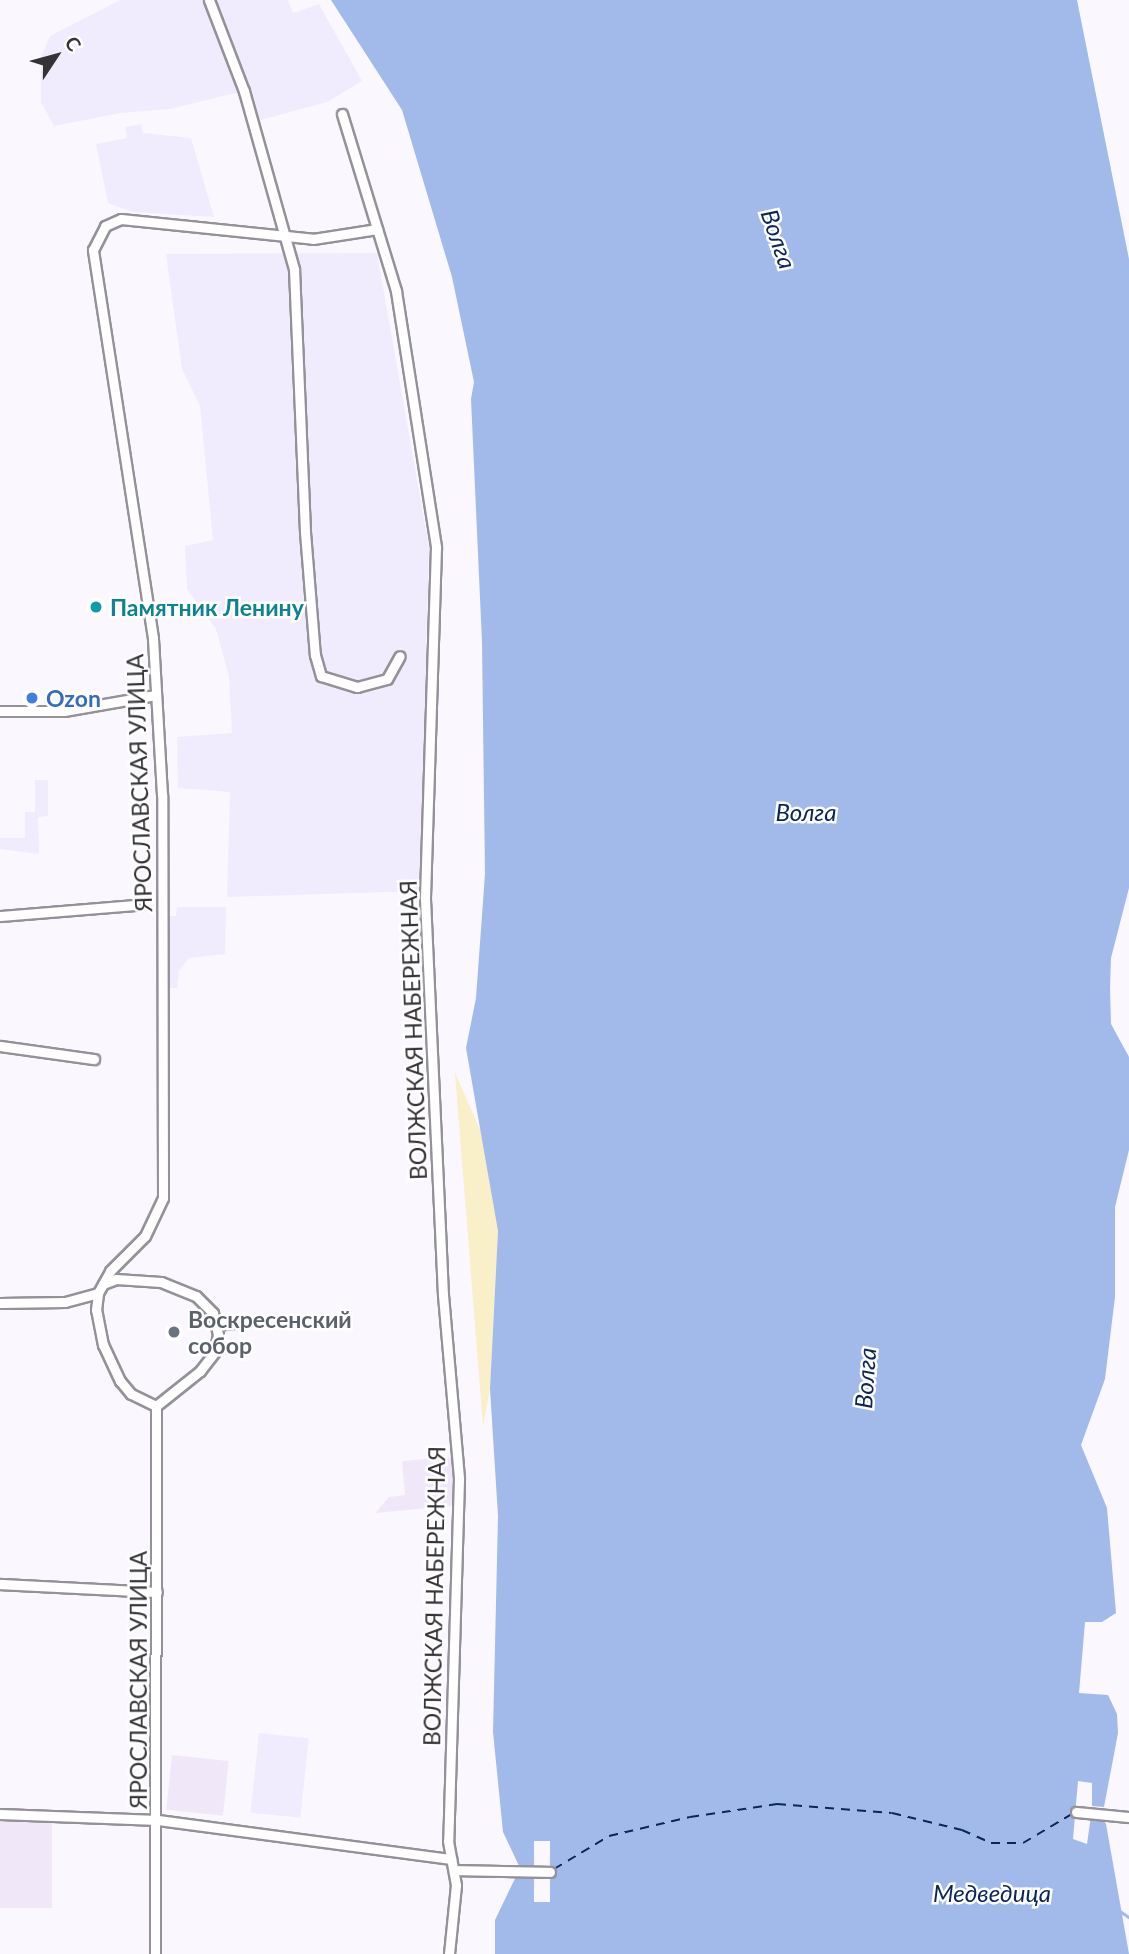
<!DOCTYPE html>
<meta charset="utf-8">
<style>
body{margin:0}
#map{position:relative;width:1129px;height:1954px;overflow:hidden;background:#faf7fe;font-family:Lato,sans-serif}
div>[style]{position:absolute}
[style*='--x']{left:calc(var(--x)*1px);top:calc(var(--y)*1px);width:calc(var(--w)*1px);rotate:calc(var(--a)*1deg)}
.built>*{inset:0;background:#f0e8f9;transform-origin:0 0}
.industrial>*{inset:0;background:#f0ecfd;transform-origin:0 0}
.sand>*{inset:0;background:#f9efc9}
.water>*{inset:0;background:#a1bae9}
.pier>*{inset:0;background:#faf7fe;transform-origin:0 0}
.stream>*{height:2.5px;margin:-1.25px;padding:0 1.25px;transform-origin:1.25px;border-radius:1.25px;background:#a1bae9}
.ferry>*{height:2px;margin-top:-1px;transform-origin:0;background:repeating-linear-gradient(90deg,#0a255a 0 9px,transparent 0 16px)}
.roads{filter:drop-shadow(2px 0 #959199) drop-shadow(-2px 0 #959199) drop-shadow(0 2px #959199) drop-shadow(0 -2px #959199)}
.minor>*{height:9px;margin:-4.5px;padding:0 4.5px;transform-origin:4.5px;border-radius:4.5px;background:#fff}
.dots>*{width:19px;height:19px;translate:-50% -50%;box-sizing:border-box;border:4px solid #fff;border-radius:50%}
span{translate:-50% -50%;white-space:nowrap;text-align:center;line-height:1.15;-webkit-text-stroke:5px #fff;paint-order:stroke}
.culture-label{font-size:23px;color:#0d838f;font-weight:700}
.left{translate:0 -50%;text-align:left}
.shop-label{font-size:23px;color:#366cbe;font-weight:700}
.street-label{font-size:23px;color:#353337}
.worship-label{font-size:23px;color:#5b616d;font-weight:700}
.water-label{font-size:24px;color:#0a255a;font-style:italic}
.north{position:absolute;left:21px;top:21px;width:70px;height:70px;-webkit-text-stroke:5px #fff;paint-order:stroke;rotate:54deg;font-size:19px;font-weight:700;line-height:28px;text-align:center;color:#353337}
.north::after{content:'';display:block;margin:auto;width:24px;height:32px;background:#353337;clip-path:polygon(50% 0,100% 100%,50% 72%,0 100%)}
</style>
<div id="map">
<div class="built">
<div style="clip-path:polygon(451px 1457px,455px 1495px,451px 1506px,375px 1513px,389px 1497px,405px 1495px,402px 1461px)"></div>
<div style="left:172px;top:1755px;width:57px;height:55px;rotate:6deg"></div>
<div style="left:0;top:1819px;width:52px;height:89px"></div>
</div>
<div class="industrial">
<div style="clip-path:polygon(120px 0,202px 0,239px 92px,170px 109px,120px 113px,54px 126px,41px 102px,41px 57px,50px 36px)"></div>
<div style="clip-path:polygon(216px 0,288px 0,293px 13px,319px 4px,362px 81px,327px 102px,257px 121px)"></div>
<div style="clip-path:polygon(141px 124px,143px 133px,191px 138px,214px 217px,133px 212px,108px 203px,96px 144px,127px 138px,125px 127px)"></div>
<div style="clip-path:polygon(377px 253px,429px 548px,420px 891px,227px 897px,230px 792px,178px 788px,177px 737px,232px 733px,229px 677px,216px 629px,187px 589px,185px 546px,213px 540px,200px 406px,182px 369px,166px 254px)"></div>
<div style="clip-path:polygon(35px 780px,48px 780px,48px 816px,38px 817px,39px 854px,0 849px,0 838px,25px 838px,25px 812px,35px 812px)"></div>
<div style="clip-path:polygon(177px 907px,226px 907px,225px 954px,189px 958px,179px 971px,177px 988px,167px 988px,166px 916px,176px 916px)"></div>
<div style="left:259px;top:1733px;width:50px;height:80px;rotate:6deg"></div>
</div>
<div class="sand">
<div style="clip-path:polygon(455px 1073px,482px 1134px,498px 1231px,490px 1389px,483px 1426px)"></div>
</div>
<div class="water">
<div style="clip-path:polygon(331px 0,1077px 0,1129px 259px,1129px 888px,1111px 958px,1110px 988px,1111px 1024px,1129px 1057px,1129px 1150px,1115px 1207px,1115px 1297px,1105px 1379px,1081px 1445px,1107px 1508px,1116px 1613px,1102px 1622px,1085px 1622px,1079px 1693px,1108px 1695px,1117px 1714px,1118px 1733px,1104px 1807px,1092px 1806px,1092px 1783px,1078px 1781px,1073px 1839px,1087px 1844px,1091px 1816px,1102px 1817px,1106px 1824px,1129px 1954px,495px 1954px,495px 1920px,520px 1868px,503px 1832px,493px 1732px,498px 1516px,490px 1389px,498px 1231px,466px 1048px,476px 998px,485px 874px,482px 642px,471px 399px,474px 382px,452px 277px,402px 110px)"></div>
</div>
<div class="pier">
<div style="left:550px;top:1841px;width:61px;height:16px;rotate:90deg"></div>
</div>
<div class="stream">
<div style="--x:1120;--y:1911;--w:11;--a:34"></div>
</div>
<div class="ferry">
<div style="--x:554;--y:1869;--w:64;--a:-31"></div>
<div style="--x:609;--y:1836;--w:83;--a:-13.2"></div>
<div style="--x:690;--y:1817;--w:88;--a:-8.5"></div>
<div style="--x:777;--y:1804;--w:115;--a:4.5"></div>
<div style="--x:892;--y:1813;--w:72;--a:13.7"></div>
<div style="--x:962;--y:1830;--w:32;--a:24"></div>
<div style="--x:991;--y:1843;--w:32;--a:0"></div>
<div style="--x:1023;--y:1843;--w:57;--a:-30.6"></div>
</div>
<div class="roads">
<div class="minor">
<div style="--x:209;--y:0;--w:97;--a:69"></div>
<div style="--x:244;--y:91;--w:185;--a:74.3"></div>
<div style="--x:294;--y:269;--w:263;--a:87.6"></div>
<div style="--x:305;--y:532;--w:123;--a:85.4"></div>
<div style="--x:315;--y:655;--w:22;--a:74"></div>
<div style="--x:321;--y:676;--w:38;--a:17"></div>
<div style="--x:357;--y:687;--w:31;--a:-15"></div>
<div style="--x:387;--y:679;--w:26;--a:-61"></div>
<div style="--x:342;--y:114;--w:185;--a:73"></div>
<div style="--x:396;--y:291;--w:259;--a:81.1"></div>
<div style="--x:436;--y:547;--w:352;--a:91.8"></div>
<div style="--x:425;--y:899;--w:396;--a:87.4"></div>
<div style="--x:443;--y:1295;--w:185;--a:85"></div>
<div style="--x:459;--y:1479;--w:362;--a:91.7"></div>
<div style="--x:448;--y:1841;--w:45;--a:79.7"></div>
<div style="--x:456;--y:1885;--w:69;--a:95.8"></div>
<div style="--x:0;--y:711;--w:64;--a:0"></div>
<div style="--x:64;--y:711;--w:93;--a:-9.9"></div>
<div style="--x:0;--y:916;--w:134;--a:-4.7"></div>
<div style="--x:0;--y:1046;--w:95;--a:7.9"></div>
<div style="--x:103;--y:1284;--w:14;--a:-21"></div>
<div style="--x:116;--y:1279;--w:45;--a:3.8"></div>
<div style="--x:161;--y:1282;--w:38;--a:22"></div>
<div style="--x:196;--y:1296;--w:24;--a:45"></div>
<div style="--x:213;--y:1313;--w:23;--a:77"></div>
<div style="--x:218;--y:1335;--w:18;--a:103"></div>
<div style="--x:214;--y:1353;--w:23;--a:128"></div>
<div style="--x:200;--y:1371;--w:56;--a:141.5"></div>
<div style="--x:0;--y:1303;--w:65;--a:-0.9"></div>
<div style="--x:65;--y:1302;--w:34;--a:-15"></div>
<div style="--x:217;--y:1325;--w:23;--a:-7"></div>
<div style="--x:0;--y:1584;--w:157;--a:2.9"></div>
<div style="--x:1076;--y:1812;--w:53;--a:5.4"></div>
<div style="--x:0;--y:1814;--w:158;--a:2.2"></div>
<div style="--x:158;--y:1820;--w:296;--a:7.6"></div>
<div style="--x:455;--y:1870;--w:95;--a:1.2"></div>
<div style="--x:155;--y:1954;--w:548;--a:-89.9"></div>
<div style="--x:156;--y:1406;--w:28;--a:-154"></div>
<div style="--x:131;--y:1394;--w:17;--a:-130"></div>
<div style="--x:120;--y:1381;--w:40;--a:-115"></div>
<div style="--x:103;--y:1345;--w:36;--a:-101"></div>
<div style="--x:96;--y:1310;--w:17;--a:-83"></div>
<div style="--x:98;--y:1293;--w:25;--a:-61"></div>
<div style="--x:110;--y:1271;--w:49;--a:-45"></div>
<div style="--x:145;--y:1236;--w:42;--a:-64.7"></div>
<div style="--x:163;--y:1198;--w:403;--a:-90.1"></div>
<div style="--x:162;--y:795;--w:157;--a:-93.3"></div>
<div style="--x:153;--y:638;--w:393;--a:-98.8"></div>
<div style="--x:93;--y:250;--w:27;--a:-63"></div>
<div style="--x:105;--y:226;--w:17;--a:-24"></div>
<div style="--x:121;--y:219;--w:193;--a:5.9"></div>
<div style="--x:313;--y:239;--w:65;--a:-8.9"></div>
</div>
</div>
<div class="dots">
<div style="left:96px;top:607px;background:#0f9aa8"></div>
<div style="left:32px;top:698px;background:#3f7fe0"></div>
<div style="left:174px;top:1332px;background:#6b7280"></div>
</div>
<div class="culture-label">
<span class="left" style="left:110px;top:607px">Памятник Ленину</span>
</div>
<div class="shop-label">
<span class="left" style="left:46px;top:698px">Ozon</span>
</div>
<div class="street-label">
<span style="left:139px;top:783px;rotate:-92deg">ЯРОСЛАВСКАЯ УЛИЦА</span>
<span style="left:413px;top:1030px;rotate:-92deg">ВОЛЖСКАЯ НАБЕРЕЖНАЯ</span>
<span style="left:434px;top:1596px;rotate:-89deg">ВОЛЖСКАЯ НАБЕРЕЖНАЯ</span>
<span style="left:138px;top:1680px;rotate:-90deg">ЯРОСЛАВСКАЯ УЛИЦА</span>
</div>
<div class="worship-label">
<span class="left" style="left:188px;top:1332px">Воскресенский<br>собор</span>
</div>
<div class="water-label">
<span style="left:779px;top:239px;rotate:71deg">Волга</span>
<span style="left:806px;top:812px">Волга</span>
<span style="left:865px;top:1378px;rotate:-86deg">Волга</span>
<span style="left:992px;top:1893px">Медведица</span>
</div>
<div class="north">С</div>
</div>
